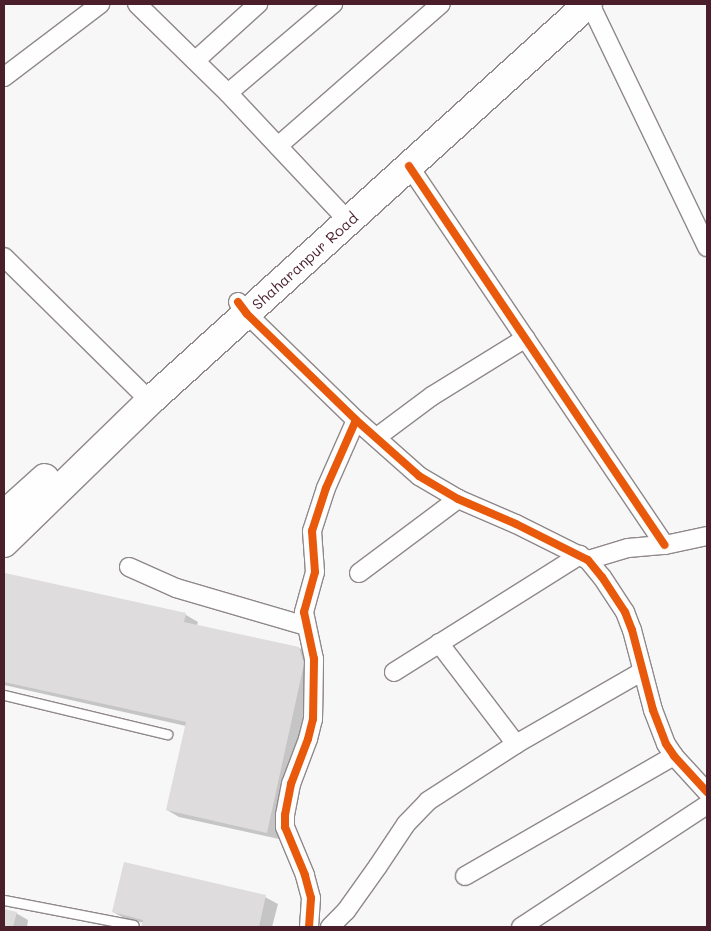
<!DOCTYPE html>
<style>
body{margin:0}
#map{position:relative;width:711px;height:931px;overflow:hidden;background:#f7f7f7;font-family:Mali,sans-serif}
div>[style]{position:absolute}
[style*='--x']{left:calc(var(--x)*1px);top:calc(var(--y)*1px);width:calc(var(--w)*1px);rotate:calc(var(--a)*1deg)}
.shadow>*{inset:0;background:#0003}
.building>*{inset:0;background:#dedcdc}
.roads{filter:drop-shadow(1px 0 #90888a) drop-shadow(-1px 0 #90888a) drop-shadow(0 1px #90888a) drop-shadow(0 -1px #90888a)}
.service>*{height:9px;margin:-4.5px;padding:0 4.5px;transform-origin:4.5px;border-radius:4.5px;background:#fefefe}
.minor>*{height:18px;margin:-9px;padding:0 9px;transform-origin:9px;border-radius:9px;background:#fefefe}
.primary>*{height:28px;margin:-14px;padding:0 14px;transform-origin:14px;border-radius:14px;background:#fefefe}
.cycleway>*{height:8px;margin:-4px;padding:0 4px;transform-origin:4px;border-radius:4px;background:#e8590c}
span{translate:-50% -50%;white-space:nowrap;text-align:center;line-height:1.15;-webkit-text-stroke:4px #fff;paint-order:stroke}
.street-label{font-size:15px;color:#4a1f2b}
.frame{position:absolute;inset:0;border:5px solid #4a1f2b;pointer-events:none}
</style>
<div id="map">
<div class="shadow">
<div style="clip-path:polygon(6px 575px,186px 615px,198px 622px,197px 626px,299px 648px,311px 655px,316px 672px,279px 839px,179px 817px,167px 810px,186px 726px,4px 685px,4px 585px)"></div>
<div style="clip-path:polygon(265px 897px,278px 904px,272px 927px,143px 927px,144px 923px,126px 919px,113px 912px)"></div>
<div style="clip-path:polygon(4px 910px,16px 913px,28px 920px,27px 927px,4px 927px)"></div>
</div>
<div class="building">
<div style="clip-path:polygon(5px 573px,186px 613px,184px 622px,299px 647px,304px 664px,267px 833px,166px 810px,186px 722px,4px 682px)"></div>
<div style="clip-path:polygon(124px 862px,266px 895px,259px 927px,141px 927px,143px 920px,112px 912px)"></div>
<div style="clip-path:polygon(4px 909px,17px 912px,13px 927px,4px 927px)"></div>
</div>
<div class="roads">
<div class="service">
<div style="--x:4;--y:695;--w:168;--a:13.5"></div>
<div style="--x:4;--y:900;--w:132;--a:10.9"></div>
</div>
<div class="minor">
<div style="--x:137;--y:4;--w:127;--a:44.4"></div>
<div style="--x:228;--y:93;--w:161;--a:46.8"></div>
<div style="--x:590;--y:4;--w:270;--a:64.3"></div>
<div style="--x:196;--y:60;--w:84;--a:-42.1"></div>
<div style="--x:4;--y:77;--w:121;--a:-37.2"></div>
<div style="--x:228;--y:93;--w:138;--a:-40.3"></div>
<div style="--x:278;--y:146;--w:216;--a:-41.1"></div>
<div style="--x:409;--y:166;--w:457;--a:56"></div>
<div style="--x:4;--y:257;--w:205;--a:44.6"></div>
<div style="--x:238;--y:302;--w:15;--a:53"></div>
<div style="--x:247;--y:314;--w:152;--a:44.2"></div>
<div style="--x:356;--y:420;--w:84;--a:41.6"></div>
<div style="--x:419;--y:476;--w:45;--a:30.5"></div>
<div style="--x:458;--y:499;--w:63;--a:23.3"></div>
<div style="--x:516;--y:524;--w:80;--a:26.6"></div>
<div style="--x:588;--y:560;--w:22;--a:51"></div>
<div style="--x:602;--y:577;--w:42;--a:56.7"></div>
<div style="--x:625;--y:612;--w:19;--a:69"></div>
<div style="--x:632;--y:630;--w:83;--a:75.3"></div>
<div style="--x:653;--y:710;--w:36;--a:69"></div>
<div style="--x:666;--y:744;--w:14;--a:56"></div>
<div style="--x:674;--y:756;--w:49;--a:47.5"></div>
<div style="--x:377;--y:437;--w:69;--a:-36.7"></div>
<div style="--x:432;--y:396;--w:110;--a:-31.7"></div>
<div style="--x:588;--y:560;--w:42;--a:-16.7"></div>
<div style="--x:628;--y:548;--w:37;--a:-5"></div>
<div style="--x:665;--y:545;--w:43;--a:-12.1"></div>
<div style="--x:129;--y:567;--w:51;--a:24.1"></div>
<div style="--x:176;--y:588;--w:135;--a:16.3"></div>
<div style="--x:359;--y:573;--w:124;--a:-36.8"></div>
<div style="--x:439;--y:643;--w:127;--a:52.7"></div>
<div style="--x:394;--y:672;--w:220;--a:-32.2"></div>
<div style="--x:465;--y:876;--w:241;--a:-29.9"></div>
<div style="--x:309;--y:927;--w:29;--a:-86"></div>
<div style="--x:311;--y:898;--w:24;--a:-105"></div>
<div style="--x:305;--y:875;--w:52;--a:-112.6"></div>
<div style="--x:285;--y:827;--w:12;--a:-90"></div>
<div style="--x:285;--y:815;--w:32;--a:-79"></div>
<div style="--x:291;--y:784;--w:48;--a:-69.3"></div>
<div style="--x:308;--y:739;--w:21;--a:-76"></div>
<div style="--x:313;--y:719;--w:60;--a:-89"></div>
<div style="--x:314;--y:659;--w:48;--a:-102"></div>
<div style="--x:304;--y:612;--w:41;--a:-74.6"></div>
<div style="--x:315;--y:572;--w:41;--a:-94.2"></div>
<div style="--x:312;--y:531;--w:45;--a:-72"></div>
<div style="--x:326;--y:488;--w:74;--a:-66.2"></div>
<div style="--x:330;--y:927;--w:23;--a:-45"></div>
<div style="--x:346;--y:911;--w:55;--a:-54.6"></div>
<div style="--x:378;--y:866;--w:50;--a:-56.3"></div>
<div style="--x:406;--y:824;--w:32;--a:-46"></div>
<div style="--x:428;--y:801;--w:105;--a:-32.9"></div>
<div style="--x:516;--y:744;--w:146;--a:-29.9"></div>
<div style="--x:521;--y:927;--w:222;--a:-33.3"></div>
</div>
<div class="primary">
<div style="--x:4;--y:515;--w:55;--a:-42.1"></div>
<div style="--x:4;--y:543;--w:204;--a:-44.2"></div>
<div style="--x:150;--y:401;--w:591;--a:-42.19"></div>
</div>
</div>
<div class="cycleway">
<div style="--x:409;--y:166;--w:457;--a:56"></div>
<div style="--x:238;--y:302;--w:15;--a:53"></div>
<div style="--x:247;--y:314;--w:152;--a:44.2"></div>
<div style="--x:356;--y:420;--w:84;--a:41.6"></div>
<div style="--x:419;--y:476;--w:45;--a:30.5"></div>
<div style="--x:458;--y:499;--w:63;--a:23.3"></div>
<div style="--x:516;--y:524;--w:80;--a:26.6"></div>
<div style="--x:588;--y:560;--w:22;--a:51"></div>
<div style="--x:602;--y:577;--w:42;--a:56.7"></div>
<div style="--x:625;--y:612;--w:19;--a:69"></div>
<div style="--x:632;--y:630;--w:83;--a:75.3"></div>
<div style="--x:653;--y:710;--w:36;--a:69"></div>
<div style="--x:666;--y:744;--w:14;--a:56"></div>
<div style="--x:674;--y:756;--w:49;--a:47.5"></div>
<div style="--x:309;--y:927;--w:29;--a:-86"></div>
<div style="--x:311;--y:898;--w:24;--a:-105"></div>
<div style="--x:305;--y:875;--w:52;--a:-112.6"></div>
<div style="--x:285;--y:827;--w:12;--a:-90"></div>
<div style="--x:285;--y:815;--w:32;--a:-79"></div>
<div style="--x:291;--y:784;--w:48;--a:-69.3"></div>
<div style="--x:308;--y:739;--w:21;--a:-76"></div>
<div style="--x:313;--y:719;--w:60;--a:-89"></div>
<div style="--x:314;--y:659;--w:48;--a:-102"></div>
<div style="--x:304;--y:612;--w:41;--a:-74.6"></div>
<div style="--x:315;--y:572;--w:41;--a:-94.2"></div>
<div style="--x:312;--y:531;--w:45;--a:-72"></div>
<div style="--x:326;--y:488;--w:74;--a:-66.2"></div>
</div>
<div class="street-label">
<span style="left:305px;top:261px;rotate:-42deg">Shaharanpur Road</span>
</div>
<div class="frame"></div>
</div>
